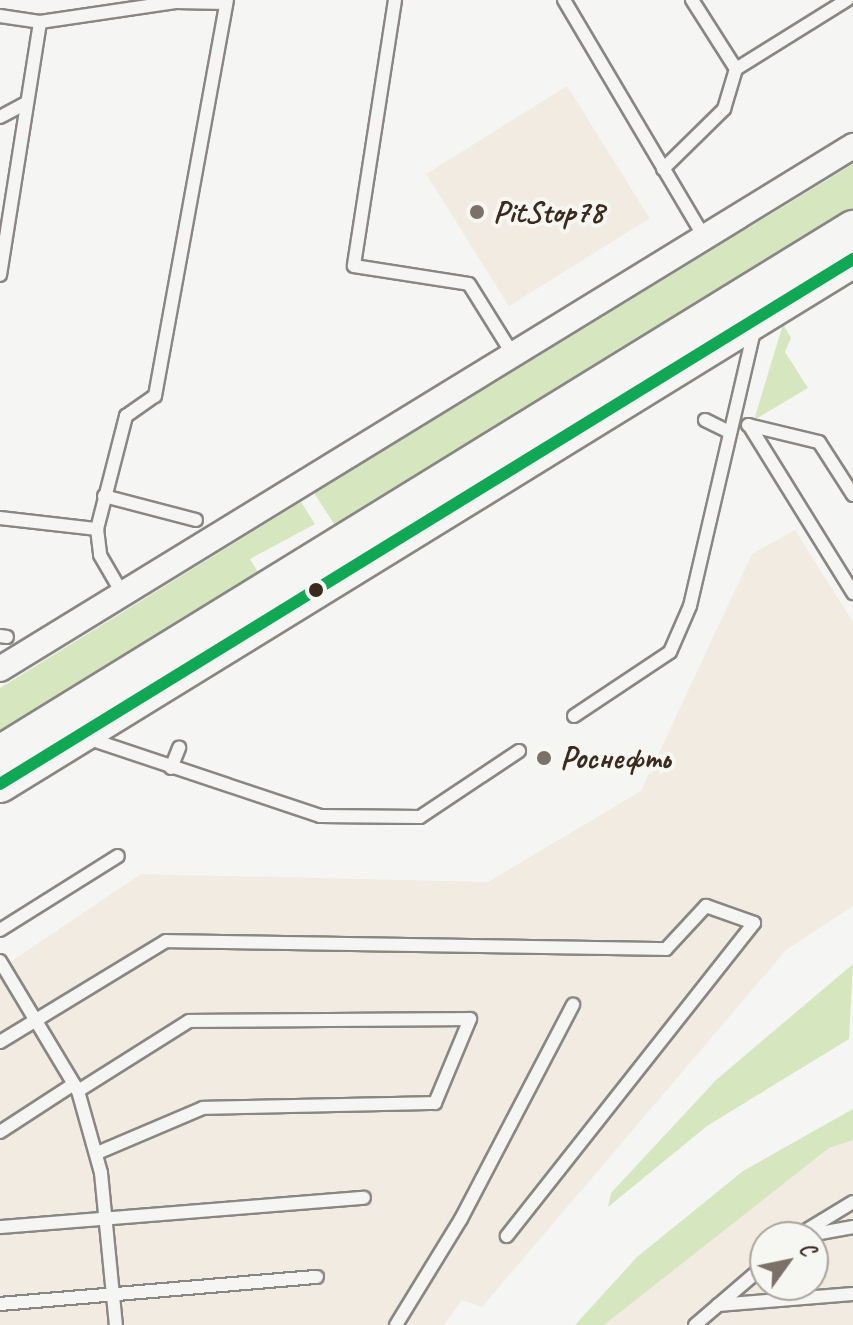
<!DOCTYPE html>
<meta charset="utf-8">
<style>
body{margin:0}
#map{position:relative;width:853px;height:1325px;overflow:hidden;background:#f5f5f3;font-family:Caveat,sans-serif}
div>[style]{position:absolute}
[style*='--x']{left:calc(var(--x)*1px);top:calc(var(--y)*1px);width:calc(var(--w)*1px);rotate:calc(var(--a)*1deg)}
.built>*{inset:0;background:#f1ebe2;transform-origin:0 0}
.green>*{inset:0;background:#d6e7bf}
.roads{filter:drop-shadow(2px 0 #8a8683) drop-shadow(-2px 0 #8a8683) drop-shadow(0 2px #8a8683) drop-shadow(0 -2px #8a8683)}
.lane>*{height:12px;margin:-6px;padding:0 6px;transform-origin:6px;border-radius:6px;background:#f5f5f3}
.street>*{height:24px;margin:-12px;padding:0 12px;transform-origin:12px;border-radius:12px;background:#f5f5f3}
.secondary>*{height:36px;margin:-18px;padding:0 18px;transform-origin:18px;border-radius:18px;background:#f5f5f3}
.bus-1>*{height:12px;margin:-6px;padding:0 6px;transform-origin:6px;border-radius:6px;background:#10a855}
.dots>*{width:22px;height:22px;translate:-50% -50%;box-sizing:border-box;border:4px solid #f6f6f2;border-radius:50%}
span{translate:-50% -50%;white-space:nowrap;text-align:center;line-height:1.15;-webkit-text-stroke:8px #f6f6f2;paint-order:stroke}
.poi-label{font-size:32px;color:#3b2a1e;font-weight:700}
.left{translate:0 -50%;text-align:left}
.north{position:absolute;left:749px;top:1221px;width:80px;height:80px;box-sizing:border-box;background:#f6f6f2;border:2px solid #aba49d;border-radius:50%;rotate:57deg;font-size:22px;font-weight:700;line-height:32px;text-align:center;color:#3b2a1e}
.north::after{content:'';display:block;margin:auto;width:28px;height:36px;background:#7c7169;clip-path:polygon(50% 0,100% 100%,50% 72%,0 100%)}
</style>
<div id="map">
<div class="built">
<div style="left:567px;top:86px;width:156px;height:166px;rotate:58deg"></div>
<div style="clip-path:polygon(795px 530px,853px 622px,853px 906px,786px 950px,482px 1307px,462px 1300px,444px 1325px,0 1325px,0 969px,141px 874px,488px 882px,641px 791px,752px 554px)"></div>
<div style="clip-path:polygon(evenodd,853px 1140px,853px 1325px,604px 1325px,829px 1148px,853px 1140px,765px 1237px,813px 1237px,813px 1285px,765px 1285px,765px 1237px)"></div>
</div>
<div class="green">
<div style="clip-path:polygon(853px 164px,853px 209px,338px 530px,314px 493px)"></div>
<div style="clip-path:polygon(783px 324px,791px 338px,785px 352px,808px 388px,754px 420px)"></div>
<div style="clip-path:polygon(301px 502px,315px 524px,250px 559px,258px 572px,0 734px,0 688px)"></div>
<div style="clip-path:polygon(853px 964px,849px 1039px,707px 1126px,608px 1207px,611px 1193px,716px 1080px)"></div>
<div style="clip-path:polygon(853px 1109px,853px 1140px,829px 1148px,604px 1325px,575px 1325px,637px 1257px,743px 1171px)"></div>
</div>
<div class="roads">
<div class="lane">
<div style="--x:395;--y:0;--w:269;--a:98.8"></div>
<div style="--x:354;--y:266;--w:116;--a:8.9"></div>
<div style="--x:469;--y:284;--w:81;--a:58.1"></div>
<div style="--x:564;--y:0;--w:275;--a:59.4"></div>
<div style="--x:0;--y:16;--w:40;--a:8.5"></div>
<div style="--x:736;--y:69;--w:131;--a:-31.9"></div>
<div style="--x:0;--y:117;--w:30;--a:-28"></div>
<div style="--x:663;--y:169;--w:86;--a:-44.5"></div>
<div style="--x:724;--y:109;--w:42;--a:-73.3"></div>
<div style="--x:736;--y:69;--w:82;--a:-122.5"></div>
<div style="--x:0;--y:275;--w:256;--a:-81"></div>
<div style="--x:40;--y:22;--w:137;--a:-8.4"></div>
<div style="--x:176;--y:2;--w:50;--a:1.1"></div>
<div style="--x:705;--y:420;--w:28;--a:26"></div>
<div style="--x:748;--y:425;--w:73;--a:13.5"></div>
<div style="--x:819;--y:442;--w:63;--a:57.3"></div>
<div style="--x:749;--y:425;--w:198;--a:58.2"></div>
<div style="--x:104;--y:496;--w:95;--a:14.6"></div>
<div style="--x:0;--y:518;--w:98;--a:6.5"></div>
<div style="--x:97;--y:529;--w:26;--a:83"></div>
<div style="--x:100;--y:555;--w:44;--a:59.9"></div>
<div style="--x:97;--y:529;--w:117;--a:-75.6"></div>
<div style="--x:126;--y:416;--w:35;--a:-35"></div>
<div style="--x:155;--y:396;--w:402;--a:-79.7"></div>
<div style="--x:0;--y:636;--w:7;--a:8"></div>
<div style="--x:574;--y:716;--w:115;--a:-33.7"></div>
<div style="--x:670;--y:652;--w:50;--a:-66.5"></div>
<div style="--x:690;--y:606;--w:283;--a:-76.9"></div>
<div style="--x:87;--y:738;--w:246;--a:18.5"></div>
<div style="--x:320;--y:816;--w:100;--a:0.6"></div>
<div style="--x:420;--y:817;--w:119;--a:-33.7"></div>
<div style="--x:171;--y:768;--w:22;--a:-68"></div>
<div style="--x:0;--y:930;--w:139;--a:-32.1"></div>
<div style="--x:0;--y:961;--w:152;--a:59"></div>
<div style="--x:78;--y:1091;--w:85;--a:74.3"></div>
<div style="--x:101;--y:1173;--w:153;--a:84.4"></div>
<div style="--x:0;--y:1042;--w:194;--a:-31.3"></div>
<div style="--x:166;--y:941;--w:500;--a:0.92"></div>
<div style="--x:666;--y:949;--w:59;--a:-47.1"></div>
<div style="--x:706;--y:906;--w:51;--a:19.5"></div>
<div style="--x:754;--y:923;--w:399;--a:128.3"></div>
<div style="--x:78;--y:1091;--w:131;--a:-32.2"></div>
<div style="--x:189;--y:1021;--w:281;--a:-0.4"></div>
<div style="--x:470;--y:1019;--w:91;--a:112.6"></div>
<div style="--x:435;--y:1103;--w:232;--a:178.8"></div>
<div style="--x:203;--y:1108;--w:115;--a:157"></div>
<div style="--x:0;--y:1132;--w:88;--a:-33"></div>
<div style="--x:0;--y:1227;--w:365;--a:-4.6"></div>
<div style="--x:807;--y:1230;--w:54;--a:-31.3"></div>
<div style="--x:798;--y:1237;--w:56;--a:-10.3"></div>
<div style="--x:0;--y:1304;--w:318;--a:-4.9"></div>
<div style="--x:718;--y:1305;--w:135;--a:-4.7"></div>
<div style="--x:396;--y:1325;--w:124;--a:-58.5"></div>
<div style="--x:461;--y:1219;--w:242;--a:-62.4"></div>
<div style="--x:695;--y:1325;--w:92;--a:-40.6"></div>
</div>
<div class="street">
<div style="--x:0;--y:669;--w:1001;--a:-31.51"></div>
</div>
<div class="secondary">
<div style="--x:0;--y:754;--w:1002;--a:-31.61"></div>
<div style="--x:0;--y:784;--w:1002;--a:-31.61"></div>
</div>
</div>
<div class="bus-1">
<div style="--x:0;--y:784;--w:1002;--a:-31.61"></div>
</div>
<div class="dots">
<div style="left:477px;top:212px;background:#7c7169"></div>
<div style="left:316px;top:590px;background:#3b2a1e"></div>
<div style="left:544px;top:758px;background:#7c7169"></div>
</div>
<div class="poi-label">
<span class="left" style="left:493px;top:212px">PitStop78</span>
<span class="left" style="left:560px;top:758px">Роснефть</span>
</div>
<div class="north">С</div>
</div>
